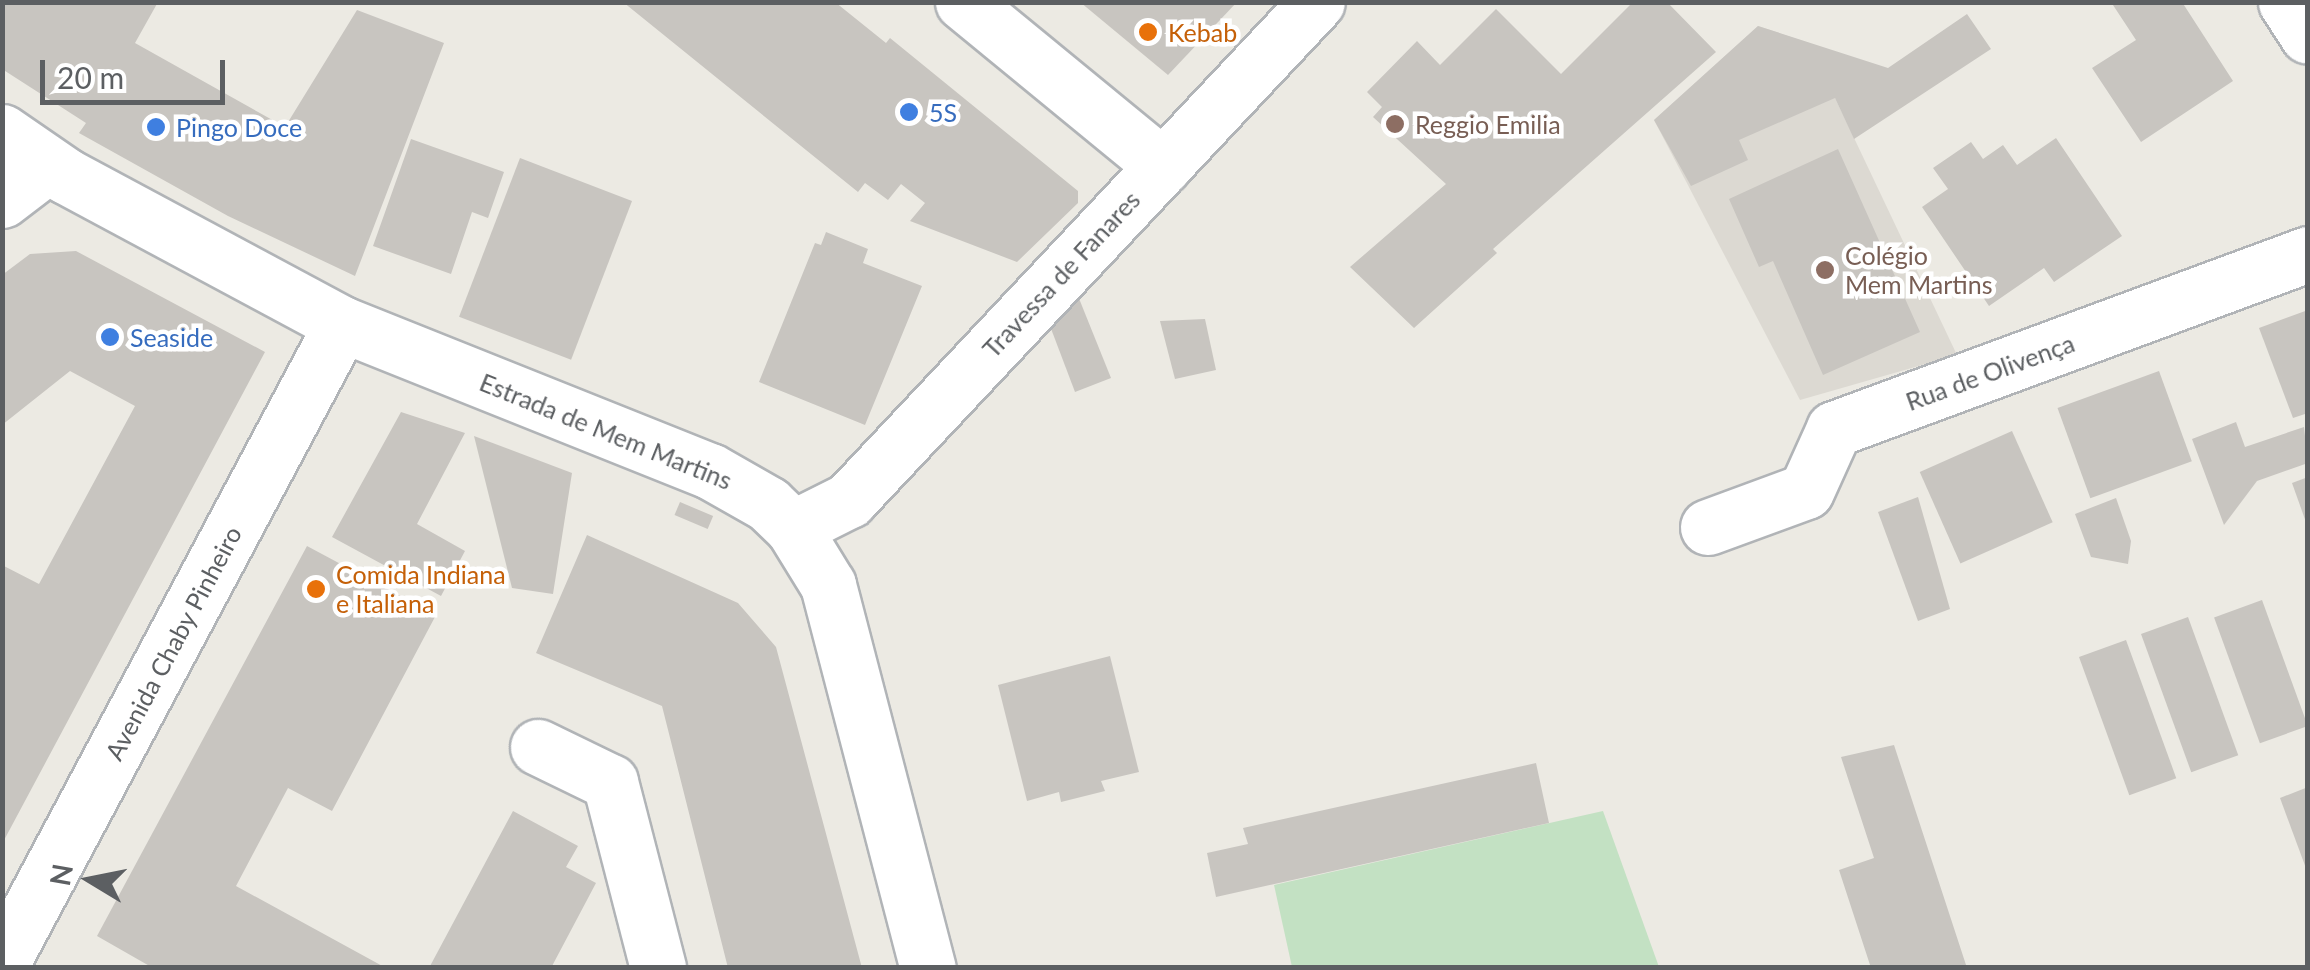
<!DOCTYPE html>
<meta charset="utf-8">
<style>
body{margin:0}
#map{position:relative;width:2310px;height:970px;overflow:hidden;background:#eceae3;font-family:Lato,sans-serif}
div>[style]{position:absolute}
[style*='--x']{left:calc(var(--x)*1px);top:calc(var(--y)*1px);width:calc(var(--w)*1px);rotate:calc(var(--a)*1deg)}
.education>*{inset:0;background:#dcd9d2}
.green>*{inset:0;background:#c3e1c3}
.building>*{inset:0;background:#c8c5c0;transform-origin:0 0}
.roads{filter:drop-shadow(2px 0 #b1b4b7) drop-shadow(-2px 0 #b1b4b7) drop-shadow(0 2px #b1b4b7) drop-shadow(0 -2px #b1b4b7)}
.street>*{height:55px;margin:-27.5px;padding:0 27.5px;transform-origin:27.5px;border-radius:27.5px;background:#fff}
.secondary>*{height:55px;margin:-27.5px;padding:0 27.5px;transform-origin:27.5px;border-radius:27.5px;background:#fff}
.dots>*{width:28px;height:28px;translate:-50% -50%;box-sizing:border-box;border:5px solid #fff;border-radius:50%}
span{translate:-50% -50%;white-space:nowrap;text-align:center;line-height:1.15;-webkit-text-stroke:9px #fff;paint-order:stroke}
.food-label{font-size:25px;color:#c56008}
.left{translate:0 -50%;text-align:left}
.shop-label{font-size:25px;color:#366cbe}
.education-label{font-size:25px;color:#785e54}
.street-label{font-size:25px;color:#5c5f62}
.frame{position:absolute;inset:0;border:5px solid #5c5f62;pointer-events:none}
.north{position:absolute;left:40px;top:830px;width:100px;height:100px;-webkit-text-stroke:8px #fff;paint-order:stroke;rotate:280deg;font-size:28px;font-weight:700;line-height:40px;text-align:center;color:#5c5f62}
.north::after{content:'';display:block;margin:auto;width:35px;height:45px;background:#5c5f62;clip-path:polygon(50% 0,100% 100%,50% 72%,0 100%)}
.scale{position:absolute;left:40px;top:60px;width:185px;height:45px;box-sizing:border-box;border:5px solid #5c5f62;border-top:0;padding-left:12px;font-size:30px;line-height:35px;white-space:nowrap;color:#5c5f62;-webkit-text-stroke:8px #fff;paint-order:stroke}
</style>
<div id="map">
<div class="education">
<div style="clip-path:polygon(1758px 26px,1809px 43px,1957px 355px,1800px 400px,1654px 120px)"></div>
</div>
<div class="green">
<div style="clip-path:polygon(1603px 811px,1659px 967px,1292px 967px,1274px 885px)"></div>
</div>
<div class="building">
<div style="clip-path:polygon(2px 2px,158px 2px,135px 43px,285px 127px,357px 10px,444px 43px,355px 276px,228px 216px,79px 133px,86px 123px,2px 69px)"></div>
<div style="clip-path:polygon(623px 2px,835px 2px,886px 43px,890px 38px,1078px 191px,1078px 203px,1017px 262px,910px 221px,925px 203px,901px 184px,888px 200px,865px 183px,858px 192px)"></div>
<div style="clip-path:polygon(1080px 2px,1237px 2px,1168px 75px)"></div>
<div style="clip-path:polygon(1633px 2px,1667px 2px,1716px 52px,1493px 249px,1497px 253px,1414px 328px,1350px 267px,1446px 184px,1373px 117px,1382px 107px,1367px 92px,1417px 41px,1440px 65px,1496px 9px,1561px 74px)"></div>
<div style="clip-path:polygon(2111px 2px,2182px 2px,2233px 81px,2141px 142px,2092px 68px,2136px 40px)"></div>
<div style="clip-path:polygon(1967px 14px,1991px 49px,1854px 139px,1835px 98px,1739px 140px,1748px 160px,1691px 186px,1654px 120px,1758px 26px,1888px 68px)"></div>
<div style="clip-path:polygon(2056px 138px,2122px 236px,2054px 282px,2044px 268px,1989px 306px,1922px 207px,1948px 189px,1933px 168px,1971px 142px,1983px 159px,2003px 145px,2017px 165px)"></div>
<div style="clip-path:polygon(411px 139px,504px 172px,488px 218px,472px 212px,451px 274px,373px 246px)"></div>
<div style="clip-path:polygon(1838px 149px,1920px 332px,1823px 375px,1773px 261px,1759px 267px,1729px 199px)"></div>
<div style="left:520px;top:158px;width:120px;height:170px;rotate:21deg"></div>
<div style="clip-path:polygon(826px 232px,868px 249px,863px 263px,922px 286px,865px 425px,759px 382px,815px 243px,821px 245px)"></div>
<div style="clip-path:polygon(76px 251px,265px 352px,2px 844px,2px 565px,39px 584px,135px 406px,70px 371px,2px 425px,2px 275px,30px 254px)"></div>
<div style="clip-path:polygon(1078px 296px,1111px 378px,1075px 392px,1050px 326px)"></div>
<div style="clip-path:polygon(2308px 310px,2308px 413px,2293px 418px,2259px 328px)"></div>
<div style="clip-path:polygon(1205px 319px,1216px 370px,1175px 379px,1160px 321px)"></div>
<div style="left:2159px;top:371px;width:96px;height:108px;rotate:70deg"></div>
<div style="clip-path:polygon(401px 412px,465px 433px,417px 524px,465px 551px,441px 596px,332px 537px)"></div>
<div style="clip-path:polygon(2236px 422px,2245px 447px,2304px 427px,2308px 463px,2257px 481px,2224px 525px,2192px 439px)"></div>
<div style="left:2012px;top:431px;width:100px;height:101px;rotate:66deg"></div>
<div style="clip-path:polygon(474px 436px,572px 473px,553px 594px,512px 588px)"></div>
<div style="clip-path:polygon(2308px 477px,2308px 525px,2307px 525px,2292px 483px)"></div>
<div style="clip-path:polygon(1918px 497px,1950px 609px,1918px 621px,1878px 512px)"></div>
<div style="clip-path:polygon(2116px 498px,2131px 541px,2128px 564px,2091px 557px,2075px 514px)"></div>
<div style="left:680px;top:502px;width:36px;height:14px;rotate:23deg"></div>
<div style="clip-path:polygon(587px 535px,738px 603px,776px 647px,862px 968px,728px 968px,662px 706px,536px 653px)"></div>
<div style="clip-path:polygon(307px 546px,436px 615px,332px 811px,288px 788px,236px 886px,386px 968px,153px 968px,97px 936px)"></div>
<div style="left:2262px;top:600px;width:134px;height:51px;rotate:70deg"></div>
<div style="left:2188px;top:617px;width:147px;height:50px;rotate:70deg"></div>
<div style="left:2126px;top:640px;width:147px;height:50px;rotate:70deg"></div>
<div style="clip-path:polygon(1110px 656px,1139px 772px,1101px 781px,1105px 791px,1061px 802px,1059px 792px,1027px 801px,998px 685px)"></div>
<div style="clip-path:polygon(1894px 745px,1967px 968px,1871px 968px,1839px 870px,1874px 858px,1841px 757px)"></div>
<div style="clip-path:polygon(1536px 763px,1549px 823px,1216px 897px,1207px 853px,1248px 844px,1243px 828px)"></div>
<div style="clip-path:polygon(2308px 787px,2308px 870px,2307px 871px,2280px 798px)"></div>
<div style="clip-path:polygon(513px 811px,578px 846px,566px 867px,596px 883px,551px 968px,429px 968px)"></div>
</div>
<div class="roads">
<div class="street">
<div style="--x:963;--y:2;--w:259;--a:39.4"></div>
<div style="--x:2;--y:200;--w:58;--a:-37.3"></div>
<div style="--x:1708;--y:527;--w:104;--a:-20.2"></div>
<div style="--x:1806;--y:491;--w:68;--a:-65.7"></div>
<div style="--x:1834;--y:429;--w:505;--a:-20.26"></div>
<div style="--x:793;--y:528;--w:63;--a:-26.6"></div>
<div style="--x:849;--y:500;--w:683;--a:-46.78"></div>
<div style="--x:538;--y:747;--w:80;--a:25.9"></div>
<div style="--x:610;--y:782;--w:192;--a:75.5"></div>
</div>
<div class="secondary">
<div style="--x:2286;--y:2;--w:40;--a:57.1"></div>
<div style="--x:2;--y:132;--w:78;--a:34.5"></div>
<div style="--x:66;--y:176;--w:313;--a:28.2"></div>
<div style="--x:342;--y:324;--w:396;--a:21.8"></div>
<div style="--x:710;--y:471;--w:67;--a:29.6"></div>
<div style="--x:768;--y:504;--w:35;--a:44"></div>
<div style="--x:793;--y:528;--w:67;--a:58.4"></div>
<div style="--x:828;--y:585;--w:396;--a:75.4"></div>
<div style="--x:2;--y:962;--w:723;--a:-61.95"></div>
</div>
</div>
<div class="dots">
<div style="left:1148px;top:32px;background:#e8710a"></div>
<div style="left:909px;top:112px;background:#3f7fe0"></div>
<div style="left:1395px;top:124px;background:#8d6e63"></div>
<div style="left:156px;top:127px;background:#3f7fe0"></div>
<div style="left:1825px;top:270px;background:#8d6e63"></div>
<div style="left:110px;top:337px;background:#3f7fe0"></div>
<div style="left:316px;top:589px;background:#e8710a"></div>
</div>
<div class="food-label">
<span class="left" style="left:1168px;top:32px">Kebab</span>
<span class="left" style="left:336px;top:589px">Comida Indiana<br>e Italiana</span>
</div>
<div class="shop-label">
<span class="left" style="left:929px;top:112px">5S</span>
<span class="left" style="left:176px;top:127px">Pingo Doce</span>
<span class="left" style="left:130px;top:337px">Seaside</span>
</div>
<div class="education-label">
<span class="left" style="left:1415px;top:124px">Reggio Emilia</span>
<span class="left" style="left:1845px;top:270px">Colégio<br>Mem Martins</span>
</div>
<div class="street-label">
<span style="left:1061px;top:274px;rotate:-47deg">Travessa de Fanares</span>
<span style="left:1990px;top:372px;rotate:-20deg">Rua de Olivença</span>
<span style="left:606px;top:431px;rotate:22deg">Estrada de Mem Martins</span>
<span style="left:173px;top:643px;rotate:-62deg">Avenida Chaby Pinheiro</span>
</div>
<div class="frame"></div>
<div class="north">N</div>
<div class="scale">20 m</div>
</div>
